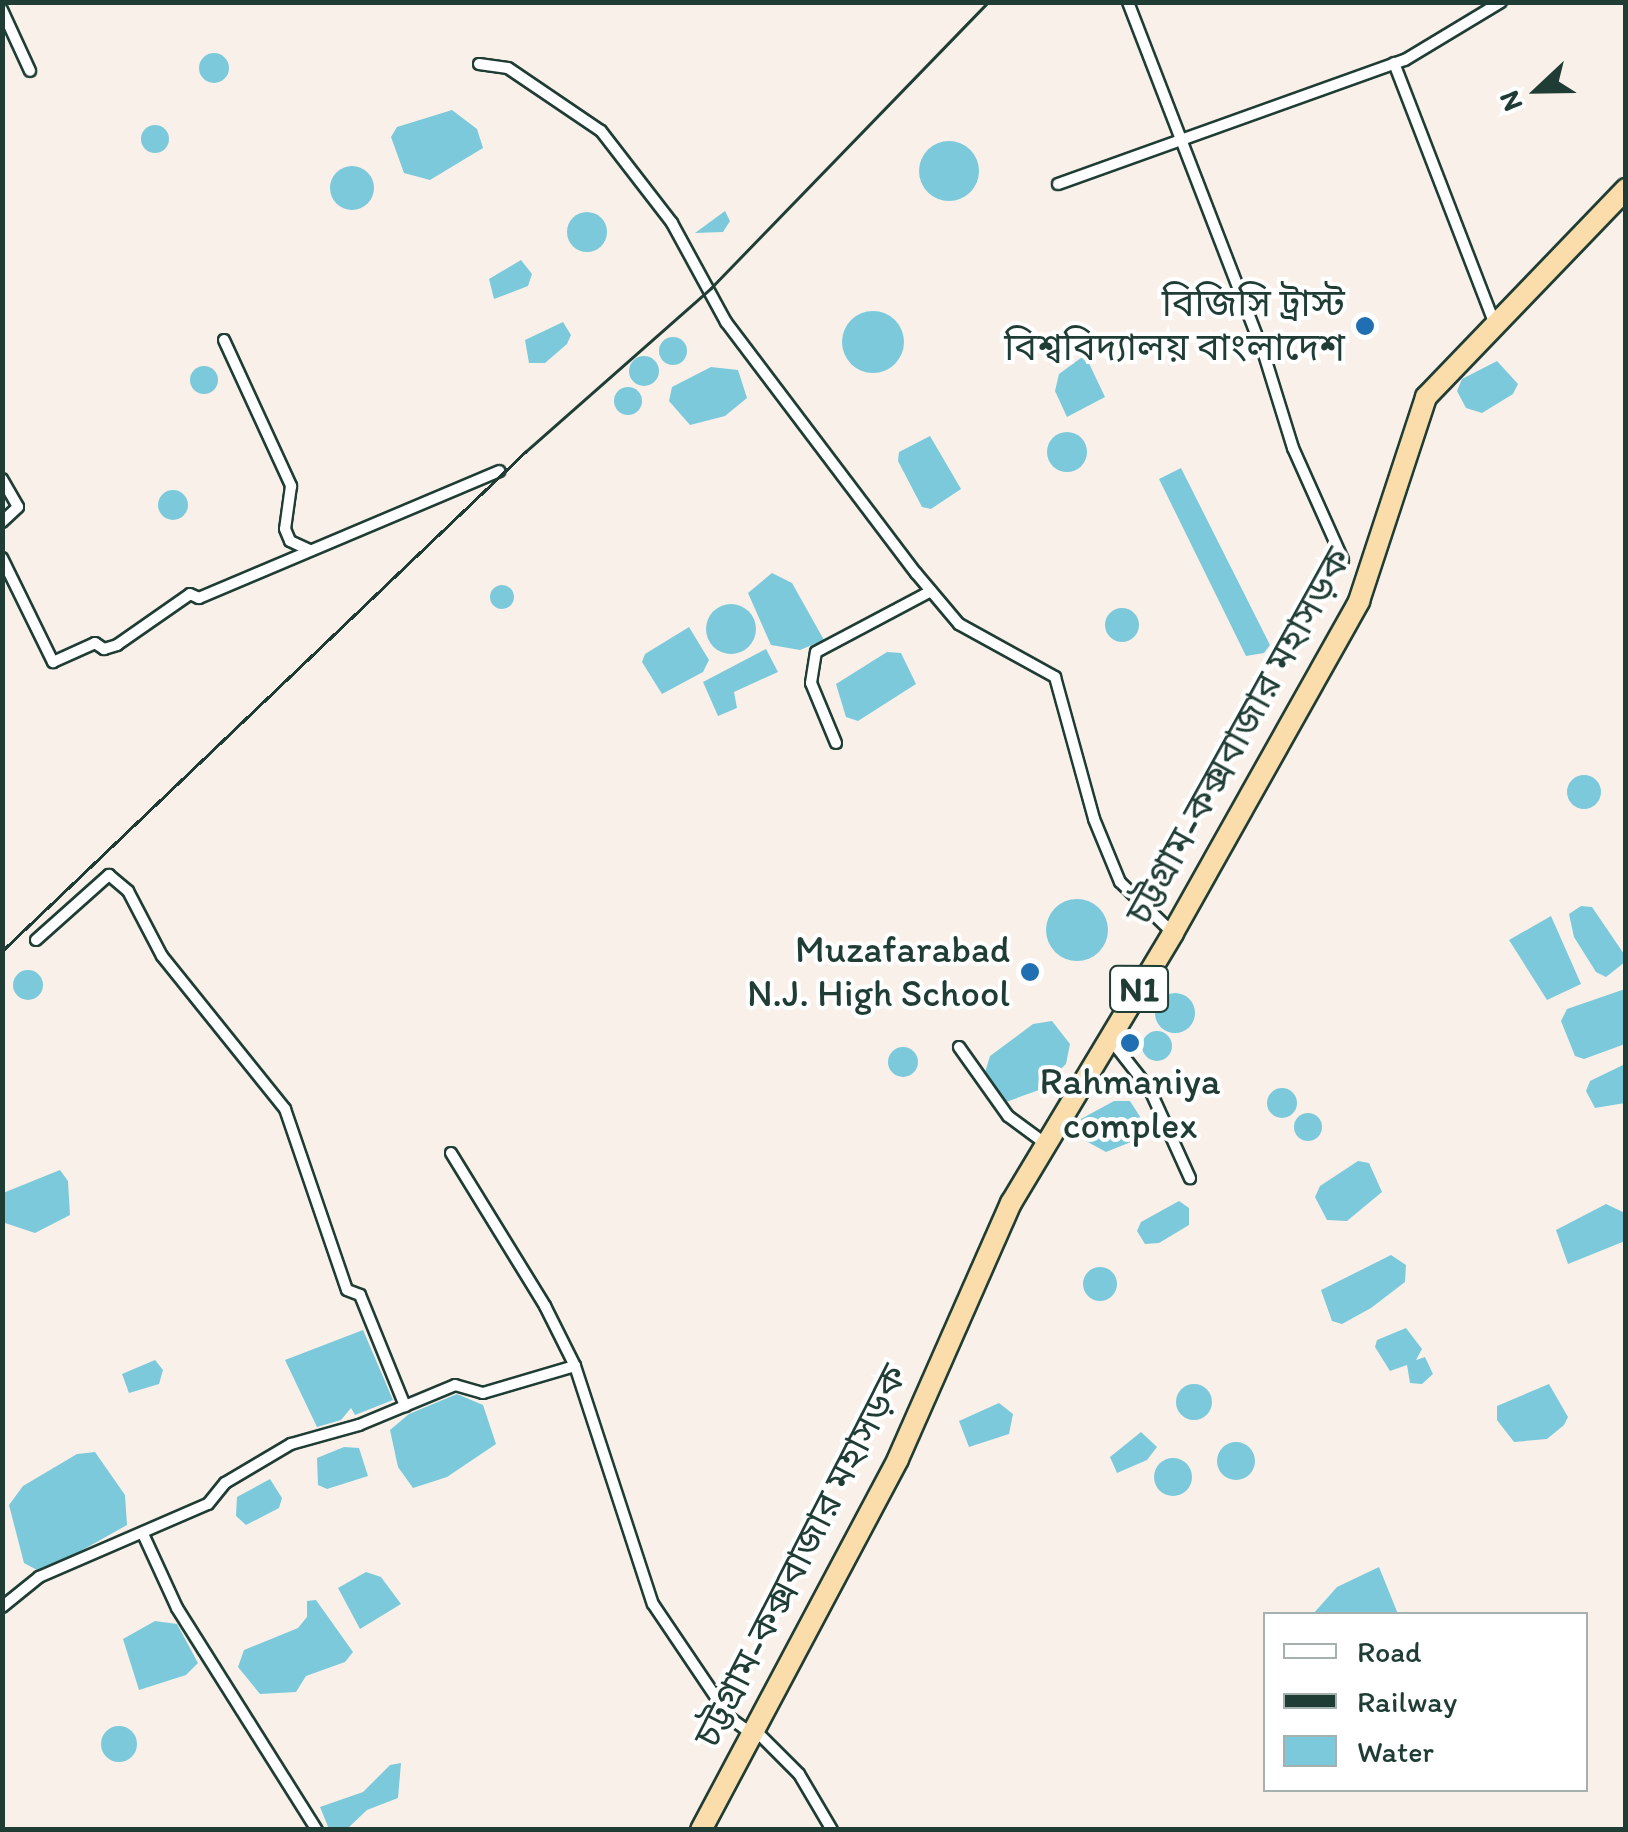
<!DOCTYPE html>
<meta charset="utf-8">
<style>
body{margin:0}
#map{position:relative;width:1628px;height:1832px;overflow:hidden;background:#f9f1e9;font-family:Itim,"Noto Sans Bengali",sans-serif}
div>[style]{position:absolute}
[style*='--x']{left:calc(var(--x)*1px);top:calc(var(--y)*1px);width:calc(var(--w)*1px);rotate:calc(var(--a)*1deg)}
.water>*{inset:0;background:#7bc9da}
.round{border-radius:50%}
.roads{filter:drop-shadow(2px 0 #1f3d34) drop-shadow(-2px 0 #1f3d34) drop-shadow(0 2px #1f3d34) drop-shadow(0 -2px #1f3d34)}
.street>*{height:10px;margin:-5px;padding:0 5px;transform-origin:5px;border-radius:5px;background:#fff}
.highway>*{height:20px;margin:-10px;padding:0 10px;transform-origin:10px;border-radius:10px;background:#faddab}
.rail>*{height:2.5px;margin:-1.25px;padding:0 1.25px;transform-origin:1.25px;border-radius:1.25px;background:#1f3d34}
.dots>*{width:28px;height:28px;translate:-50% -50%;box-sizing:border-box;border:5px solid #fff;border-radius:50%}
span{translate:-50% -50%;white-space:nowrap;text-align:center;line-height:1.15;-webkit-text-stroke:8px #fff;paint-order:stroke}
.shield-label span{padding:2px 8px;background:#fff;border:2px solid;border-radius:8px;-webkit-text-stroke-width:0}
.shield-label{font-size:35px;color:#1f3d34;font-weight:700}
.poi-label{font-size:38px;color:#1f3d34}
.right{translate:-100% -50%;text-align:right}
.street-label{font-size:38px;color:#1f3d34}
.frame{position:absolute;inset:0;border:5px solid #1f3d34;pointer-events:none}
.legend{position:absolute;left:1263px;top:1612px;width:325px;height:180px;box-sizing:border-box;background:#fff;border:2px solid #a5b1ae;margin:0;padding:12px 18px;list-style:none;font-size:30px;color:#1f3d34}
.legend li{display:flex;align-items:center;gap:20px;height:50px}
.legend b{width:50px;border:2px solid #a5b1ae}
.north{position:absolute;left:1488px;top:40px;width:100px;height:100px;-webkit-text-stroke:8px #fff;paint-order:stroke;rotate:248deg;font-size:28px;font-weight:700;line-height:40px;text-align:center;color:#1f3d34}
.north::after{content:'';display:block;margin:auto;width:35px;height:45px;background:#1f3d34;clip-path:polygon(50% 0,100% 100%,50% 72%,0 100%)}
</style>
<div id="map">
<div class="water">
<div class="round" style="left:199px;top:53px;width:30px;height:30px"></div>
<div style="clip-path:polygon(452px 110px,477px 129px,483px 148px,430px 180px,404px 173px,391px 137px,397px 127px)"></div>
<div class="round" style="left:141px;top:125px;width:28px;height:28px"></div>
<div class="round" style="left:919px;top:141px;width:60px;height:60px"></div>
<div class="round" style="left:330px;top:166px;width:44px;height:44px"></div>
<div style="clip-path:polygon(725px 211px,730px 221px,723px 232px,695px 233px)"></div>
<div class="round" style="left:567px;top:212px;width:40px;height:40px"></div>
<div style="clip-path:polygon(521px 260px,532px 274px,528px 286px,494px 299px,489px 279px)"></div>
<div class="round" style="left:842px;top:311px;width:62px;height:62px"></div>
<div style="clip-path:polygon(563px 322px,571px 335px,567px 344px,545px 363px,529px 363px,525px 340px)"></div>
<div class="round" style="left:659px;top:337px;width:28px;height:28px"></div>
<div style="clip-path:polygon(1085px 355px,1105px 397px,1067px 417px,1055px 391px,1059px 374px)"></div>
<div class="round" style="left:629px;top:356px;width:30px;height:30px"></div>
<div style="clip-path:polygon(1497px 361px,1518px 384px,1513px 394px,1482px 413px,1466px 408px,1457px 391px,1462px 379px)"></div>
<div class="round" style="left:190px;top:366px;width:28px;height:28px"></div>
<div style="clip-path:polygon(711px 367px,738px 370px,747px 398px,725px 416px,690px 425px,669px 401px,672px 387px)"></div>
<div class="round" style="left:614px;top:387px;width:28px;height:28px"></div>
<div class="round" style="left:1047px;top:432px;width:40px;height:40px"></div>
<div style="clip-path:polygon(930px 436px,961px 489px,931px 509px,922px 507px,898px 461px,899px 452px)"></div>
<div style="clip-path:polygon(1181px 468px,1270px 645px,1264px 653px,1246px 656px,1159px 479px)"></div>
<div class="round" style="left:158px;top:490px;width:30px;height:30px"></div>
<div style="clip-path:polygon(772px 573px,792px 583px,824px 640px,800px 650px,771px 645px,748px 593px)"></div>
<div class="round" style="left:490px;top:585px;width:24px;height:24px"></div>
<div class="round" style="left:706px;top:604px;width:50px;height:50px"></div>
<div class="round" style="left:1105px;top:608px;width:34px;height:34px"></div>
<div style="clip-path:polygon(689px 627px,709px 660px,703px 672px,662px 694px,642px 662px,645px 654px)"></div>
<div style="clip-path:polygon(766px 649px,778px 672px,734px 692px,737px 708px,718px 716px,703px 682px)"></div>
<div style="clip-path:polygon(887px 652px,901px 653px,916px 684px,858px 721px,846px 717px,836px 684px)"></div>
<div class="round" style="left:1567px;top:775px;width:34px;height:34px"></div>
<div class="round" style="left:1046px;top:899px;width:62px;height:62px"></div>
<div style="clip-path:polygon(1581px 906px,1592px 907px,1624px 954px,1625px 962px,1606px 977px,1596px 972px,1574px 937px,1569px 914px)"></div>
<div style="clip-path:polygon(1551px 916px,1581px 984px,1547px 1000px,1509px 940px)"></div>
<div class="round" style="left:13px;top:970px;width:30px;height:30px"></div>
<div style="clip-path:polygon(1625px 989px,1625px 1044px,1584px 1059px,1575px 1056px,1561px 1021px,1567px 1009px)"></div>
<div class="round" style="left:1155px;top:993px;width:40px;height:40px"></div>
<div style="clip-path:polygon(1052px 1021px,1070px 1044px,1066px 1064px,1039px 1090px,1006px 1102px,984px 1076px,990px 1056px,1033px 1024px)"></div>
<div class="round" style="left:1142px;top:1031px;width:30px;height:30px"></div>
<div class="round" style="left:888px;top:1047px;width:30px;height:30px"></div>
<div style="clip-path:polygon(1625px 1064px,1625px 1103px,1595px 1108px,1586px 1091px,1590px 1081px)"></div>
<div class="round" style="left:1267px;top:1088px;width:30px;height:30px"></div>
<div style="clip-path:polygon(1114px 1101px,1130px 1101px,1151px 1134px,1106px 1152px,1086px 1141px,1081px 1119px)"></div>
<div class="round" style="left:1294px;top:1113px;width:28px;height:28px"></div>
<div style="clip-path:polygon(1358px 1161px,1369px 1163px,1382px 1192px,1347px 1221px,1327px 1220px,1315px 1197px,1320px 1186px)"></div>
<div style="clip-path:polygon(60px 1170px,68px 1181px,70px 1215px,35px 1233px,5px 1223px,3px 1193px)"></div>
<div style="clip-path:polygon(1179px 1201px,1189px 1208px,1189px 1225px,1159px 1243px,1145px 1244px,1137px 1231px,1141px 1222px)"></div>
<div style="clip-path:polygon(1606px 1204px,1625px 1213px,1625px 1241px,1568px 1264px,1556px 1230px)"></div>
<div style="clip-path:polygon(1391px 1255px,1406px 1265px,1405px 1282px,1371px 1308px,1342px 1324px,1332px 1321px,1321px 1290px)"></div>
<div class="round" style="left:1083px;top:1267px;width:34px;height:34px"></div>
<div style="clip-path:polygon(1406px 1328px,1422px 1349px,1416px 1360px,1425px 1357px,1433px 1374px,1422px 1384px,1410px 1383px,1407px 1365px,1390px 1371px,1375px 1347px,1377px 1340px)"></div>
<div style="clip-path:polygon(363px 1330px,393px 1400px,355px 1415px,351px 1408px,341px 1420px,317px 1427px,285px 1360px)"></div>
<div style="clip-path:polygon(155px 1360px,163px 1370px,159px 1384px,129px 1393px,122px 1374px)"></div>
<div class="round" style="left:1176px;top:1384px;width:36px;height:36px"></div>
<div style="clip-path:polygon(1549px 1384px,1568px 1417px,1564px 1425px,1547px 1439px,1514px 1442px,1497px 1420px,1497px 1406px)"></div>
<div style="clip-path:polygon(457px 1394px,483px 1405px,496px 1444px,447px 1477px,413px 1488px,398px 1467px,390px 1430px,409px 1414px)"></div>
<div style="clip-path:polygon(999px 1403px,1013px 1414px,1009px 1434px,969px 1447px,959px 1421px)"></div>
<div style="clip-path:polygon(1141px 1432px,1157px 1447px,1147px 1460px,1117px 1473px,1110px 1457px)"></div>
<div class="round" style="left:1217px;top:1442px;width:38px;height:38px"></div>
<div style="clip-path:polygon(344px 1447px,359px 1448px,368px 1476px,327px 1489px,318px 1485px,317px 1458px)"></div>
<div style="clip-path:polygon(95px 1452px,125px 1495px,127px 1525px,61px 1562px,37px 1570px,24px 1563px,9px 1505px,23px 1486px,77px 1454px)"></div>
<div class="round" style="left:1154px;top:1458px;width:38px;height:38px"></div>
<div style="clip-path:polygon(270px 1479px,282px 1498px,279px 1508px,246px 1525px,236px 1516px,237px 1497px)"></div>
<div style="clip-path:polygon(1379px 1567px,1398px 1614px,1313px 1614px,1337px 1587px)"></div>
<div style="clip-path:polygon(366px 1572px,381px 1577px,401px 1604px,360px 1629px,338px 1588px)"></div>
<div style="clip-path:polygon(316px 1600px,353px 1652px,345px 1662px,306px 1676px,296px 1692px,260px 1694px,238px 1667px,244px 1650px,298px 1628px,307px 1617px,307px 1601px)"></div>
<div style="clip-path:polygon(155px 1621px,177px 1624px,198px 1663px,186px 1675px,139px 1690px,123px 1639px)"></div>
<div class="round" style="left:101px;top:1726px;width:36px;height:36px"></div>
<div style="clip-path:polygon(401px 1763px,398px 1798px,367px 1810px,347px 1829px,329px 1829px,320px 1807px,363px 1792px,390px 1765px)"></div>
</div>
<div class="roads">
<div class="street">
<div style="--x:1128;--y:2;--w:374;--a:68.9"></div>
<div style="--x:1263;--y:351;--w:102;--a:72.8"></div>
<div style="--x:1293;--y:448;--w:123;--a:65.9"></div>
<div style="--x:2;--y:10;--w:67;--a:65.3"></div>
<div style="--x:1394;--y:63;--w:281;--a:68.9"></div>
<div style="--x:479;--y:64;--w:29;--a:8"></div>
<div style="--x:508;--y:68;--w:112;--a:34.1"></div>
<div style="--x:601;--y:131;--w:116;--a:52.3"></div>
<div style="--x:672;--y:223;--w:113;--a:61.4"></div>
<div style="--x:726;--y:322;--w:315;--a:52.9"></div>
<div style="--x:916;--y:573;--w:67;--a:49.9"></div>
<div style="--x:959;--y:624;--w:110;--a:28.9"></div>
<div style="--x:1055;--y:677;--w:147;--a:74.6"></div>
<div style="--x:1094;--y:819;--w:68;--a:67.6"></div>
<div style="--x:1120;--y:882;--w:74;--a:43.9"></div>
<div style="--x:1058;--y:184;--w:368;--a:-19.7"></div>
<div style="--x:1405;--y:60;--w:112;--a:-31.1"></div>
<div style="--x:224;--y:340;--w:161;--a:65.3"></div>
<div style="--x:291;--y:486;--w:43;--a:97.9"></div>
<div style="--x:285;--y:529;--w:13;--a:67"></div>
<div style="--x:290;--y:541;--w:21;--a:25"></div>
<div style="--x:2;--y:479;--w:32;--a:60"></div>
<div style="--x:18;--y:507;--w:22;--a:137"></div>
<div style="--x:2;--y:558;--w:116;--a:63.9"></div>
<div style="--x:53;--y:662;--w:46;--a:-24.3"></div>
<div style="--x:95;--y:643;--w:11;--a:34"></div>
<div style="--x:104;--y:649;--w:14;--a:-17"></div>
<div style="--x:117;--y:645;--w:89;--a:-34.9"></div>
<div style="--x:190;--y:594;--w:10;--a:24"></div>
<div style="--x:199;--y:598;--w:326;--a:-22.9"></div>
<div style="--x:836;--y:743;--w:65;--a:-112.6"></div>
<div style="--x:811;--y:683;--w:31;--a:-81"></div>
<div style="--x:816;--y:652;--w:130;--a:-27.9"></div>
<div style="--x:36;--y:940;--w:98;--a:-41.7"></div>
<div style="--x:109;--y:875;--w:25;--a:40"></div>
<div style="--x:128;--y:891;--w:73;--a:62.4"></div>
<div style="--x:162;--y:956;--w:196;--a:51.2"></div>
<div style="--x:285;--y:1109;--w:191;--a:71.1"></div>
<div style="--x:347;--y:1290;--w:14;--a:21"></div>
<div style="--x:360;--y:1295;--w:120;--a:67.9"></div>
<div style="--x:1110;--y:1039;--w:65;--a:51.9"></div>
<div style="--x:1150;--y:1090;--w:97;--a:65.6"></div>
<div style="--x:959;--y:1047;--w:85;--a:54.6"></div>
<div style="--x:1008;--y:1116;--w:47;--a:36.4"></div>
<div style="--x:451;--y:1153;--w:180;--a:58.4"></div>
<div style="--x:545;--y:1306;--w:67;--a:63.4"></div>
<div style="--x:143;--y:1534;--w:81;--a:65.3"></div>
<div style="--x:177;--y:1608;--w:262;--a:57.8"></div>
<div style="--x:2;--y:1607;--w:48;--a:-39"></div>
<div style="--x:39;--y:1577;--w:184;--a:-23.4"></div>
<div style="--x:208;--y:1504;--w:27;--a:-51"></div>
<div style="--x:225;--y:1483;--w:77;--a:-30.6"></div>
<div style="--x:291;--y:1444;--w:71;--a:-15.6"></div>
<div style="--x:359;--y:1425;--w:104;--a:-22.6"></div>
<div style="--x:455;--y:1385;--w:29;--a:16"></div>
<div style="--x:483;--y:1393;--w:96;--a:-16.4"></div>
<div style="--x:575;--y:1366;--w:250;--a:71.9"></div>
<div style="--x:653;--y:1604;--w:138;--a:56"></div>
<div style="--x:730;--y:1718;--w:26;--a:36"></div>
<div style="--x:755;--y:1730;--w:62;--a:45"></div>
<div style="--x:799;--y:1774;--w:65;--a:59.5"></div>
</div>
<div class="highway">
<div style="--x:701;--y:1830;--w:420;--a:-62"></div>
<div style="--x:898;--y:1459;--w:280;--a:-66.2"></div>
<div style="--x:1011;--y:1203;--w:315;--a:-59"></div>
<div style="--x:1173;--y:933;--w:381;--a:-60.7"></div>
<div style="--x:1359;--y:601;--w:215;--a:-71.8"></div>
<div style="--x:1426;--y:397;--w:289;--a:-46.1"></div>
</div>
</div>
<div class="rail">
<div style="--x:2;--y:951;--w:723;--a:-43.65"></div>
<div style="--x:525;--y:452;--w:248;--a:-41.4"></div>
<div style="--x:711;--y:288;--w:398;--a:-45.9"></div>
</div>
<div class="dots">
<div style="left:1365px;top:326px;background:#1f6fb2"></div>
<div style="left:1030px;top:972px;background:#1f6fb2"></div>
<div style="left:1130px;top:1043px;background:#1f6fb2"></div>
</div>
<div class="shield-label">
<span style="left:1139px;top:989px">N1</span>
</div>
<div class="poi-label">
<span class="right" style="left:1345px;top:326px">বিজিসি ট্রাস্ট<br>বিশ্ববিদ্যালয় বাংলাদেশ</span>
<span class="right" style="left:1010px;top:972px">Muzafarabad<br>N.J. High School</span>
<span style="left:1130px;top:1104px">Rahmaniya<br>complex</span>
</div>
<div class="street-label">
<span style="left:1239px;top:736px;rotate:-61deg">চট্টগ্রাম-কক্সবাজার মহাসড়ক</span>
<span style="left:801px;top:1556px;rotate:-63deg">চট্টগ্রাম-কক্সবাজার মহাসড়ক</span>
</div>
<div class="frame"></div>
<ul class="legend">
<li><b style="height:12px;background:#fff"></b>Road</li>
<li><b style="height:12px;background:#1f3d34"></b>Railway</li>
<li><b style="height:28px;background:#7bc9da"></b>Water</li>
</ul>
<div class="north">N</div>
</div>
